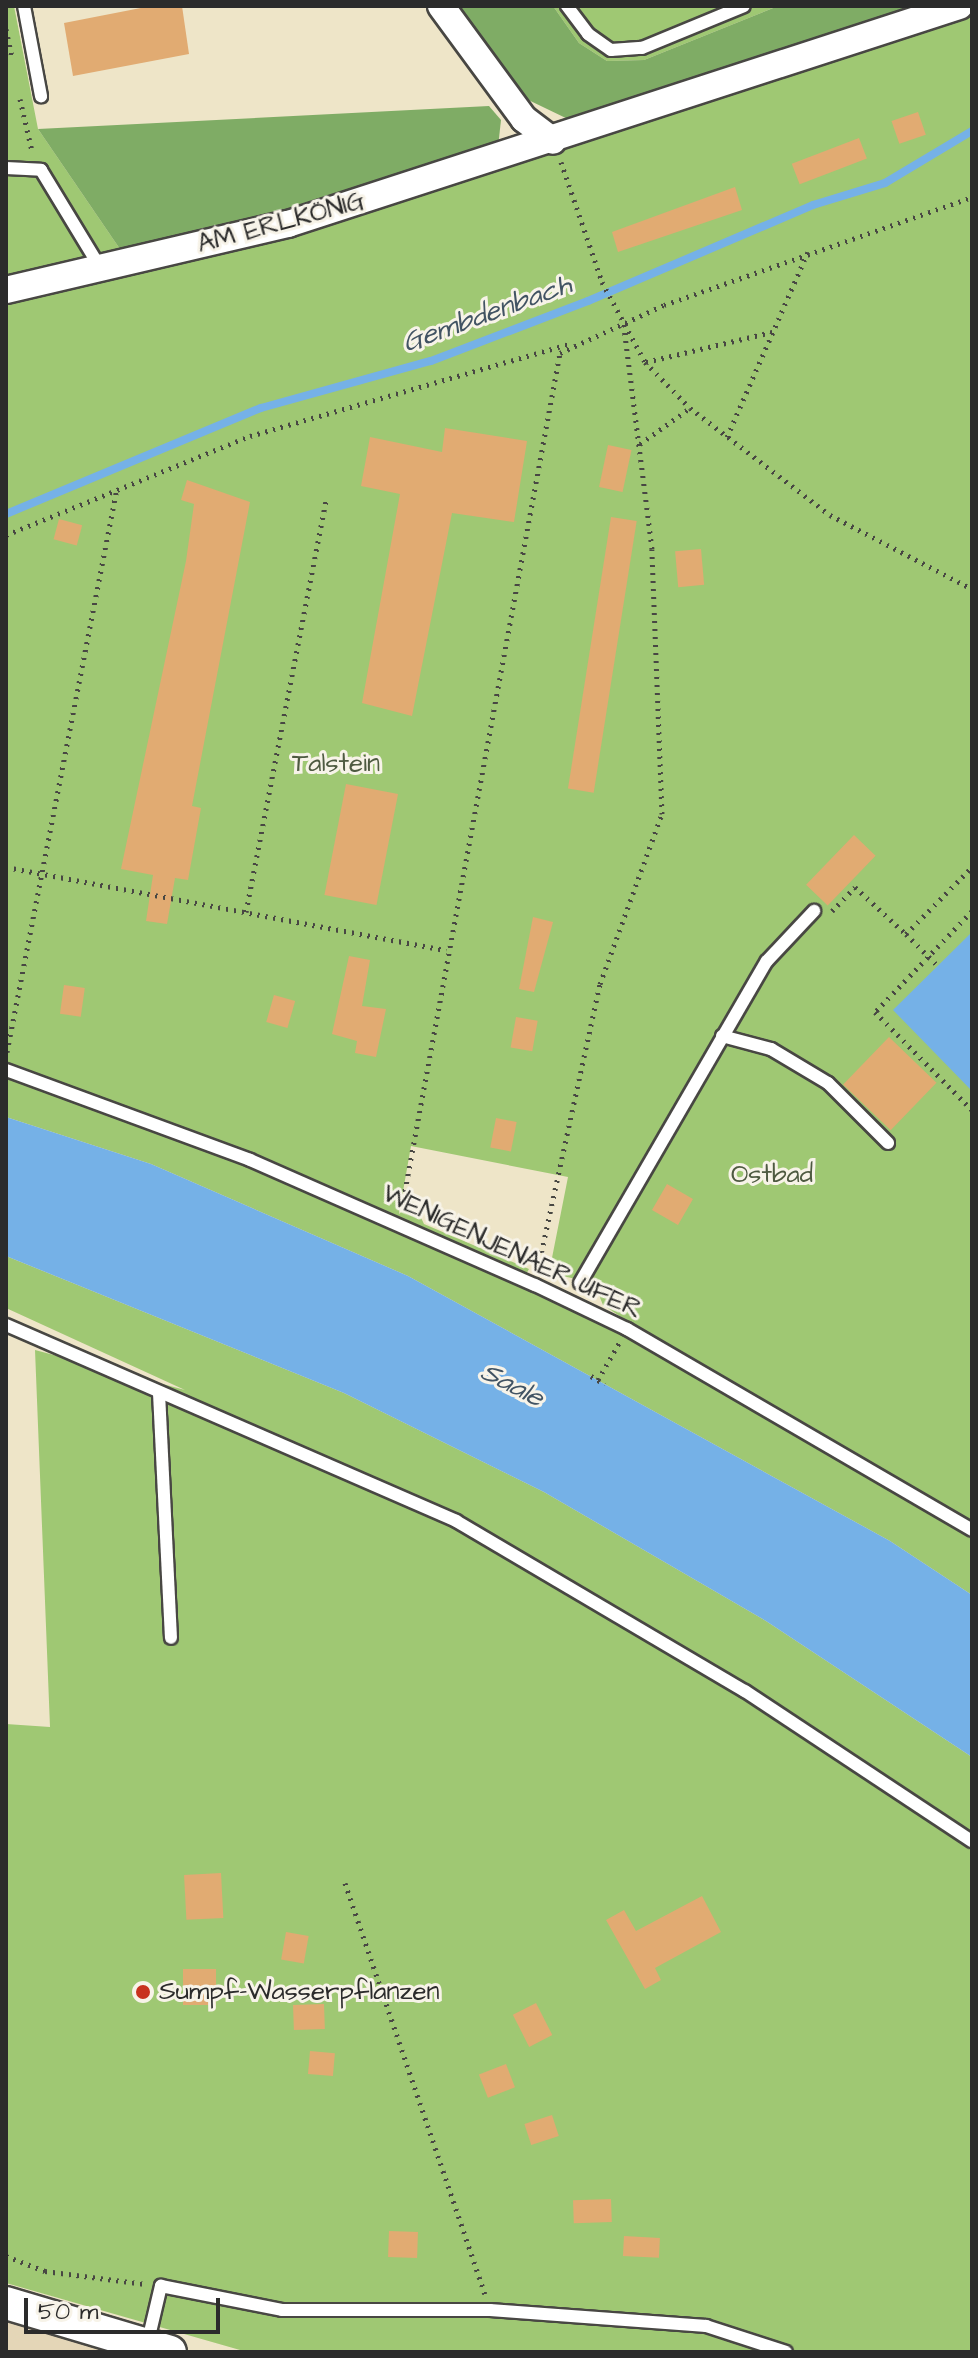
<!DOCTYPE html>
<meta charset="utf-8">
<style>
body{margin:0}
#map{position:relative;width:978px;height:2358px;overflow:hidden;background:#eee5c8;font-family:"Architects Daughter",sans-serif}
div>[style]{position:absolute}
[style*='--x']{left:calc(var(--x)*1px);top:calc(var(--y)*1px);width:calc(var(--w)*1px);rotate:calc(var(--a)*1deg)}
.built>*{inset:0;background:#e4d6b7}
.green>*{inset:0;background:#9fc873}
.forest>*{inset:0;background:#7fac65}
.water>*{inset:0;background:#75b1e7}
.stream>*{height:8px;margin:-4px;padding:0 4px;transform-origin:4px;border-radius:4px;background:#75b1e7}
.building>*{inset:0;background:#e1ab72;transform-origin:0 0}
.path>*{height:5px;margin-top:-2.5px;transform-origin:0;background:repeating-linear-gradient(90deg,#484743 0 2px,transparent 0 8px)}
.roads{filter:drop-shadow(2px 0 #484743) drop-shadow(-2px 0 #484743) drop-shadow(0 2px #484743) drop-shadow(0 -2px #484743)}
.service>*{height:12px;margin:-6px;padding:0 6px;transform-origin:6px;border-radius:6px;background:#fff}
.minor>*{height:26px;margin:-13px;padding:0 13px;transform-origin:13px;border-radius:13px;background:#fff}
.tertiary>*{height:32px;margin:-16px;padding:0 16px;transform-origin:16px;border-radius:16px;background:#fff}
.dots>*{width:22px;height:22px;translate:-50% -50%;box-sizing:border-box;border:4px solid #f7f3e8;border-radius:50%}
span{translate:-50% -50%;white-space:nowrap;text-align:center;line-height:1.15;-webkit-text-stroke:6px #f7f3e8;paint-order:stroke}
.street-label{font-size:26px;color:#2b2b2b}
.park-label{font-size:26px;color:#4e5a41}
.poi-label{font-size:26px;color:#2b2b2b}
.left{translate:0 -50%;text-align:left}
.water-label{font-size:28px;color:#415363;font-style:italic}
.frame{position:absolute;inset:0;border:8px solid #2b2b2b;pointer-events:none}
.scale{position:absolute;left:24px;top:2298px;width:196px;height:36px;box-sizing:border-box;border:4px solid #2b2b2b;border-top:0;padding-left:10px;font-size:24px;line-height:28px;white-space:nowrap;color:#2b2b2b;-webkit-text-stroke:6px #f7f3e8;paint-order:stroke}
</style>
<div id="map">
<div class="built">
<div style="clip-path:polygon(6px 2317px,18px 2321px,112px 2352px,6px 2352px)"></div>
</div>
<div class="green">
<div style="clip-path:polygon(6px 6px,14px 6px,38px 129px,124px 255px,390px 184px,926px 6px,972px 6px,972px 1523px,630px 1323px,603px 1305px,594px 1283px,549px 1273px,568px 1177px,411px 1146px,399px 1214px,413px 1201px,424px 1224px,529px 1269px,520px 1285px,624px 1335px,972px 1538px,972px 1595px,890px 1541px,408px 1276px,151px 1164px,6px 1117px)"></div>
<div style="clip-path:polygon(553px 6px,778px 6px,644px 60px,607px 61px,579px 43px)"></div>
<div style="clip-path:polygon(6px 1256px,344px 1393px,544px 1492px,766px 1621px,972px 1757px,972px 2352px,247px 2352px,6px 2283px,6px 1724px,50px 1727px,35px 1350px,185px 1390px,6px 1308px)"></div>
</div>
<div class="forest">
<div style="clip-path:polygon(457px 6px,553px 6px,579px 43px,607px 61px,644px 60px,778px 6px,926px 6px,572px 121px,518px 95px)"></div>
<div style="clip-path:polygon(489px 106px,501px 120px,498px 147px,390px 184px,124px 255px,38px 129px)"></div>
</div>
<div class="water">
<div style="clip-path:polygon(972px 932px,972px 1091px,893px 1010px)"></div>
<div style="clip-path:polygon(6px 1117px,151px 1164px,408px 1276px,890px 1541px,972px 1595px,972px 1757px,766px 1621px,544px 1492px,344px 1393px,6px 1256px)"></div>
</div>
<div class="stream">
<div style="--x:6;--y:514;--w:276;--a:-22.6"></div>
<div style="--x:261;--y:408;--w:176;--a:-15.5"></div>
<div style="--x:431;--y:361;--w:168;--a:-20.9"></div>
<div style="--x:588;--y:301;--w:245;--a:-23.1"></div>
<div style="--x:813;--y:205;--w:75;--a:-17"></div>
<div style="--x:885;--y:183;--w:101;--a:-30.9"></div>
</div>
<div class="building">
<div style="clip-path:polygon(151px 6px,182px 6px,189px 54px,73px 76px,64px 23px)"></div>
<div style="left:918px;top:112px;width:24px;height:28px;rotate:71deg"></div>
<div style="left:859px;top:138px;width:22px;height:72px;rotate:69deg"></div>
<div style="clip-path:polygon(735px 187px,742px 210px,618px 252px,612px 232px)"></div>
<div style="clip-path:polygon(445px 428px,527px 441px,514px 522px,452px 513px,412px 716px,362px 703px,400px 494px,361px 486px,370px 437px,442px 452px)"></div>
<div style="left:608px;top:445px;width:24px;height:43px;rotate:12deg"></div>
<div style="clip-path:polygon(187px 480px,250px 502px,192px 806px,201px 808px,188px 880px,175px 878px,167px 924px,146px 921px,153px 875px,121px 869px,186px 561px,194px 504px,181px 500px)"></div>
<div style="left:611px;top:517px;width:26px;height:275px;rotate:9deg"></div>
<div style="left:59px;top:519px;width:24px;height:21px;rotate:15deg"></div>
<div style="left:701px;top:549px;width:36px;height:26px;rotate:85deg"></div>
<div style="left:346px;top:784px;width:53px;height:113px;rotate:11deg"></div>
<div style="left:854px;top:835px;width:30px;height:69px;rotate:44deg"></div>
<div style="clip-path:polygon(533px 917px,553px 922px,534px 992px,519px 989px)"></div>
<div style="clip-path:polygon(349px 956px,370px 960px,362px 1006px,386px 1009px,376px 1057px,355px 1053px,357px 1041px,332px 1034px)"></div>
<div style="left:64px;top:985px;width:21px;height:29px;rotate:8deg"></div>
<div style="left:274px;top:995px;width:22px;height:28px;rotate:16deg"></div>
<div style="left:516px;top:1017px;width:22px;height:31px;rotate:10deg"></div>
<div style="left:889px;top:1037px;width:66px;height:66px;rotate:44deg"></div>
<div style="left:496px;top:1118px;width:21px;height:30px;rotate:11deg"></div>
<div style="left:667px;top:1184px;width:30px;height:30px;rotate:30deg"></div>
<div style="left:221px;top:1873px;width:45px;height:37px;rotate:87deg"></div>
<div style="clip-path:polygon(702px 1896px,721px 1932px,655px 1968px,661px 1980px,645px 1989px,606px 1920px,624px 1910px,636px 1931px)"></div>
<div style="left:286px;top:1932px;width:23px;height:28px;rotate:10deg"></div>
<div style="left:183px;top:1969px;width:33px;height:36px"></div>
<div style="left:536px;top:2003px;width:36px;height:26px;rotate:63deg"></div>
<div style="left:324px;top:2004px;width:25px;height:31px;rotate:88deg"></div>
<div style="left:310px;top:2051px;width:25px;height:23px;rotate:5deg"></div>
<div style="left:506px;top:2064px;width:25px;height:29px;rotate:69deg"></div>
<div style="left:552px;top:2115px;width:22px;height:29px;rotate:72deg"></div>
<div style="left:611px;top:2199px;width:23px;height:38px;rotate:88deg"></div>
<div style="left:389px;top:2231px;width:29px;height:26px;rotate:2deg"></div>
<div style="left:624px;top:2236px;width:36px;height:20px;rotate:3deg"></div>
</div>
<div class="path">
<div style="--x:6;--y:29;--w:29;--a:78"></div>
<div style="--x:20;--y:99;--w:53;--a:77"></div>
<div style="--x:561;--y:162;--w:127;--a:71.1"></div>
<div style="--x:602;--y:282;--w:91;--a:61.7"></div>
<div style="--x:645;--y:362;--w:64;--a:45.6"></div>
<div style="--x:690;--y:408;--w:176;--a:37.4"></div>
<div style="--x:830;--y:515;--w:160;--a:27.5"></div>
<div style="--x:646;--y:362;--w:130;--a:-13.4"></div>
<div style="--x:727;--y:437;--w:202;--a:-66.4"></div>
<div style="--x:640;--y:444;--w:62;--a:-35.8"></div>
<div style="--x:6;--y:535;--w:263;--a:-22.1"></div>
<div style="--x:250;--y:436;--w:335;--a:-16.1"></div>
<div style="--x:6;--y:867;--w:448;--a:10.7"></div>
<div style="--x:832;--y:911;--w:33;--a:-46"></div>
<div style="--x:855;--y:887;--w:69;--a:42.7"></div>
<div style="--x:906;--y:934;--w:94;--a:-45.4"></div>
<div style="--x:972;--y:911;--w:140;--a:133.8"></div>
<div style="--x:875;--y:1012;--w:138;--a:45.3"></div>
<div style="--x:246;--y:912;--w:420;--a:-79"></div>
<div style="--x:906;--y:934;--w:45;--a:45"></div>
<div style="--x:7;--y:1052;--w:575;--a:-78.96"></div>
<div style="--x:402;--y:1207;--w:868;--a:-79.52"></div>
<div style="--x:560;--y:353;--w:115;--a:-24.8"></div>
<div style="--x:664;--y:305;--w:326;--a:-19.3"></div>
<div style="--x:538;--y:1268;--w:291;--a:-77.7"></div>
<div style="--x:600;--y:984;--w:181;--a:-70"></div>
<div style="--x:662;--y:814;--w:265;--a:-92.2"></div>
<div style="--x:652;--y:549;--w:230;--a:-97.2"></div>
<div style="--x:591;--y:1376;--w:16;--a:30"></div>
<div style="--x:598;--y:1380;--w:43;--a:-60.4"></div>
<div style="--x:345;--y:1883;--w:434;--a:71.2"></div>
<div style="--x:6;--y:2256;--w:42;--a:21"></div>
<div style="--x:45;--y:2271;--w:101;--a:7.4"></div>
</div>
<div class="roads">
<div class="service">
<div style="--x:24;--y:6;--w:92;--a:79.3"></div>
<div style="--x:567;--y:6;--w:35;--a:53"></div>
<div style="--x:588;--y:34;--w:28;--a:35"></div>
<div style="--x:611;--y:50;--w:31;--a:-4"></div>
<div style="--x:642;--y:48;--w:110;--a:-22.4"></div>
<div style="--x:6;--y:168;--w:35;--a:3"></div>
<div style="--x:41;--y:170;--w:116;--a:58.8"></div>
<div style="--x:722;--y:1036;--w:51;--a:14.9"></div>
<div style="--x:771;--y:1049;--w:66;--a:30.8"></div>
<div style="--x:828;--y:1083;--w:85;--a:45"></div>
<div style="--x:6;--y:1070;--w:260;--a:20.2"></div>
<div style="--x:250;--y:1160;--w:311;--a:23.7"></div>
<div style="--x:535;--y:1285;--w:102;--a:25.6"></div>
<div style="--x:627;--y:1329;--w:399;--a:30.2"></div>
<div style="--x:580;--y:1283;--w:372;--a:-59.9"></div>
<div style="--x:767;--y:961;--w:69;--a:-46.8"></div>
<div style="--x:6;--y:1325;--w:491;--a:23.5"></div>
<div style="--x:456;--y:1521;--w:335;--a:30.5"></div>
<div style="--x:745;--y:1691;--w:272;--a:33.5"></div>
<div style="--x:159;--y:1393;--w:245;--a:87.2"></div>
<div style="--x:147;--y:2345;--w:61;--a:-76.7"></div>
<div style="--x:161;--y:2286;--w:123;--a:11.2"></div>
<div style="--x:282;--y:2310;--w:208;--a:0"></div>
<div style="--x:490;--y:2310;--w:217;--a:4.2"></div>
<div style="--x:706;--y:2326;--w:84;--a:18"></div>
</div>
<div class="minor">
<div style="--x:441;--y:6;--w:140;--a:53.7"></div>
<div style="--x:524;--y:119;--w:36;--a:37"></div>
<div style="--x:6;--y:290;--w:290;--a:-13.2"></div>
<div style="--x:288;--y:224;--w:706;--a:-18"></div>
</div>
<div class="tertiary">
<div style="--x:6;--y:2303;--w:171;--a:16.6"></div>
</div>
</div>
<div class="dots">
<div style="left:143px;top:1992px;background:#c8321e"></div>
</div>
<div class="street-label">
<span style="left:281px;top:223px;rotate:-15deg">AM ERLKÖNIG</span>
<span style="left:512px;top:1252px;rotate:25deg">WENIGENJENAER UFER</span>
</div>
<div class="park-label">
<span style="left:336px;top:764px">Talstein</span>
<span style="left:772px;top:1175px">Ostbad</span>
</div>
<div class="poi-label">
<span class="left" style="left:159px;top:1992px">Sumpf-Wasserpflanzen</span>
</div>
<div class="water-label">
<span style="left:487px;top:314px;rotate:-20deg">Gembdenbach</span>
<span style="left:512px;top:1385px;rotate:27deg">Saale</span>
</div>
<div class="frame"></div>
<div class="scale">50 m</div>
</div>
